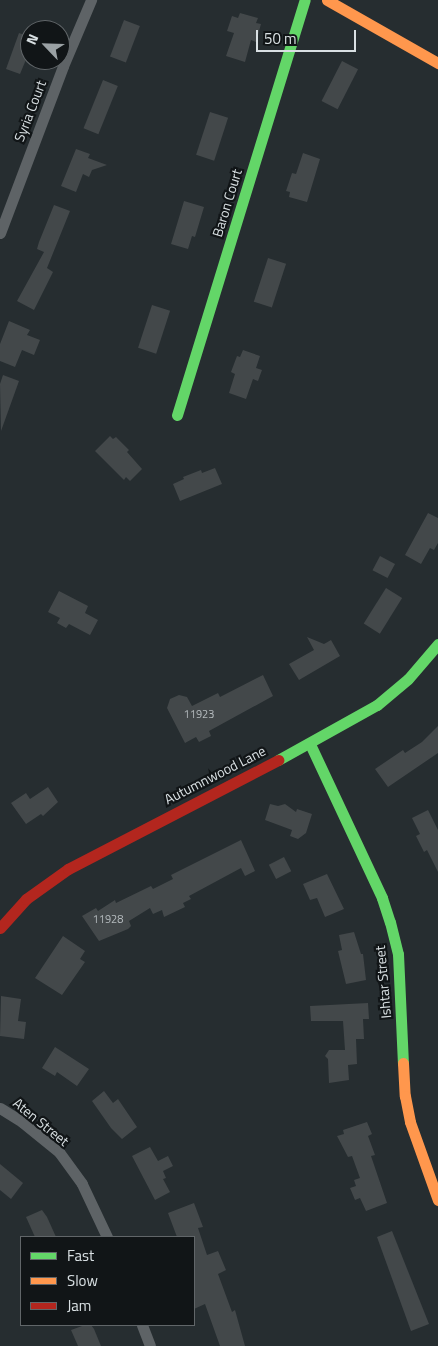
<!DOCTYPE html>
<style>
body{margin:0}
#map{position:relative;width:438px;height:1346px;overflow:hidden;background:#262d30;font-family:"Titillium Web",sans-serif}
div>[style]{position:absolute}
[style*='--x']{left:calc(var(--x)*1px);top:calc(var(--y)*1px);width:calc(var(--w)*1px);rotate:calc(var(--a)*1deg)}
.building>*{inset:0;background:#43484a;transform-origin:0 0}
.street>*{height:11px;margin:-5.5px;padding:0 5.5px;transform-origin:5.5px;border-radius:5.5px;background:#5e6366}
.fast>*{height:11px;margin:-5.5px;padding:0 5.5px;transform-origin:5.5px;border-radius:5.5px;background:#63d668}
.slow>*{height:11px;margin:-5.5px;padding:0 5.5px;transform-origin:5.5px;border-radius:5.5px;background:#ff974d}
.jam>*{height:11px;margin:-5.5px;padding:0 5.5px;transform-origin:5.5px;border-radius:5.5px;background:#b3261e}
span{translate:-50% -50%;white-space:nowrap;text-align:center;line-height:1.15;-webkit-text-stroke:4.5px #111517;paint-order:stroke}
.number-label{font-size:11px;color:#b4babd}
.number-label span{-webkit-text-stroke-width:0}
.street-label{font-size:14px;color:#d9e0e3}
.legend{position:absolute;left:20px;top:1236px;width:175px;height:90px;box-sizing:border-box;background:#111517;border:1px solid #616669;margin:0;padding:6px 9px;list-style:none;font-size:15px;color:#d9e0e3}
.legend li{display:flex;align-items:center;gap:10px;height:25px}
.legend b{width:25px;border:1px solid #616669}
.north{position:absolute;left:20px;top:20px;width:50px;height:50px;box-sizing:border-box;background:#111517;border:1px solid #616669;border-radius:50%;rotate:294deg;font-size:14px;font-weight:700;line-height:20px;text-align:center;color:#d9e0e3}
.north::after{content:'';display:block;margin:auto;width:18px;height:22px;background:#9aa1a4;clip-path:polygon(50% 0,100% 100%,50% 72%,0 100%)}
.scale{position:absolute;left:256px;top:30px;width:100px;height:22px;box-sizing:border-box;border:2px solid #d9e0e3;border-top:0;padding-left:6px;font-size:15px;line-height:18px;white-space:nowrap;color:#d9e0e3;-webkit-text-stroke:4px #111517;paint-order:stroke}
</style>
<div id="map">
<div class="building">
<div style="clip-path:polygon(240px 13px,258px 18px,256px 23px,261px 24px,256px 42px,251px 40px,245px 62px,226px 56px,234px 33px,227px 31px,232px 16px,238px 18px)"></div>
<div style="left:124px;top:20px;width:17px;height:39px;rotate:21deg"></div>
<div style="clip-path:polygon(19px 33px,30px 37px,30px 50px,20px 74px,6px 69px)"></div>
<div style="left:342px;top:61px;width:18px;height:45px;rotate:27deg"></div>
<div style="left:103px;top:80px;width:16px;height:52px;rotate:22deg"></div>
<div style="left:210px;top:112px;width:19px;height:45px;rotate:18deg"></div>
<div style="clip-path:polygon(76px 149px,90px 154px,88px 158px,107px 165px,92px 170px,89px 177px,83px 174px,76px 192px,61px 186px)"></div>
<div style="clip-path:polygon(303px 153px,320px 159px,307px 202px,289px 197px,290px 192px,286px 191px,292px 173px,296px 174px)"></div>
<div style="clip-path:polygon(184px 201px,204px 207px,195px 237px,192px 236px,188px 249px,171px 244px)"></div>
<div style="clip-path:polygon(54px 205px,70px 211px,47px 268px,53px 272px,34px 310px,17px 301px,44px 252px,37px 249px,39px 242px)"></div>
<div style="left:268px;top:258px;width:19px;height:46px;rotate:18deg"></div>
<div style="left:152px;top:305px;width:19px;height:45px;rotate:18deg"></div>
<div style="clip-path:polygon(9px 321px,30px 330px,27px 335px,40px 340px,34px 355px,22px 350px,15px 367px,0 361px,0 344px)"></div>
<div style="clip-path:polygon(243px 350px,260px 356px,256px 368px,262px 370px,258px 381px,253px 379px,246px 399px,229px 393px,235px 374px,231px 372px,237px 356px,240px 357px)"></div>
<div style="clip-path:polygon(3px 375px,19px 381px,1px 431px,0 384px)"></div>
<div style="clip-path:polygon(110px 436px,113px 439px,116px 437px,129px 450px,127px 452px,142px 469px,130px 481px,126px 477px,124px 480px,95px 451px)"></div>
<div style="clip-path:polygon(215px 468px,222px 484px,180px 501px,173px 484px,184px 479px,183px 477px,201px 470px,202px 473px)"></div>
<div style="clip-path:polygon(428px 513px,438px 518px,438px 543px,434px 550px,430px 548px,421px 564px,405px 555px)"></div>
<div style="left:380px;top:556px;width:17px;height:16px;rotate:28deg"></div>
<div style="left:386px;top:588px;width:19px;height:42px;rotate:32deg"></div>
<div style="clip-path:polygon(59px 591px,88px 606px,85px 613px,98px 620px,90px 635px,69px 624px,66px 628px,57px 623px,60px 618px,48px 612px)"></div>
<div style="clip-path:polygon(307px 637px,324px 644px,331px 640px,340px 656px,299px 680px,289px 664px,314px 650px)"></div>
<div style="clip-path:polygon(263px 675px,273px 696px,209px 731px,211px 736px,199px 742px,196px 737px,185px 743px,167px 708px,170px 699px,179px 695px,187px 697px,192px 706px,218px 693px,220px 697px)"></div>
<div style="clip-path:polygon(438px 726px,438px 753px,388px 787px,375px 769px,403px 750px,405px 753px,422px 742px)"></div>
<div style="clip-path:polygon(48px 787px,58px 802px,43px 816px,41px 814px,26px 824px,11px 803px,26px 793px,30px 799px)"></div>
<div style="clip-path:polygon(270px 804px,278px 806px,285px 804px,296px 812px,297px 809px,312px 814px,306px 833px,298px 839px,290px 836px,292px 830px,265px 820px)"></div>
<div style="clip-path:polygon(428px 810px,438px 830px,438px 872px,427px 850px,424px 852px,416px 836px,420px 834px,412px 818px)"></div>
<div style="clip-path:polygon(241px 840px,255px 871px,245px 876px,241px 868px,189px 896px,191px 899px,183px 903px,185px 907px,164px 917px,162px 910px,153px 914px,150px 908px,129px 921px,131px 926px,128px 929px,99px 941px,82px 916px,96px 908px,98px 911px,115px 900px,116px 903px,151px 886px,153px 889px,173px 879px,171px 875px)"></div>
<div style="left:284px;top:857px;width:16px;height:17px;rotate:63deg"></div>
<div style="clip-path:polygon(327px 874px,344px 909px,325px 917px,317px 898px,310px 900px,303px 884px)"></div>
<div style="clip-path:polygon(354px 932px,361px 954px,363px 954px,366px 980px,346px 984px,338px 951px,342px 950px,339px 935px)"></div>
<div style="clip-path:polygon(63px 936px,85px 951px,80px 959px,85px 962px,62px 995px,35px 978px)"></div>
<div style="clip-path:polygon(1px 996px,21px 999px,18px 1021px,26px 1022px,24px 1039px,0 1036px)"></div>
<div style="clip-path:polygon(368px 1003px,369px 1019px,363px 1019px,364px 1039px,356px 1039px,357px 1064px,348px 1065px,349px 1080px,329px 1083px,328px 1059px,325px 1056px,329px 1050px,345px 1050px,343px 1021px,311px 1021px,310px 1006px)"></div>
<div style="clip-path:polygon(55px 1047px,89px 1069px,77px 1086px,57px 1072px,55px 1076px,42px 1068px)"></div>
<div style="clip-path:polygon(104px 1091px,113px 1103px,118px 1099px,137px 1127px,122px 1139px,111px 1128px,92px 1101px)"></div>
<div style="clip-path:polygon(367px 1122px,372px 1134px,368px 1136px,375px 1155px,371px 1156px,387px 1203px,366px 1211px,360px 1198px,355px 1200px,350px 1188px,356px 1186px,354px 1180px,360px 1178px,352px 1156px,348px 1157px,337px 1136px,344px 1134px,343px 1130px)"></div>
<div style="clip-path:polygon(150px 1147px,158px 1161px,168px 1156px,173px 1166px,163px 1171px,166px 1178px,163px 1179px,170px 1192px,155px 1200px,132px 1156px)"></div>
<div style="clip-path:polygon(0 1164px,23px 1183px,11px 1199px,0 1190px)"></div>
<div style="clip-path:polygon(194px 1203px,203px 1227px,198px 1228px,207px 1255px,218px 1251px,226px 1270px,218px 1274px,232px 1312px,235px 1310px,245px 1346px,220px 1346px,205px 1304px,194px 1309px,194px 1237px,177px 1237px,168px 1213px)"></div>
<div style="clip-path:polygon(42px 1210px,47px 1217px,56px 1237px,35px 1237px,26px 1217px)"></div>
<div style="clip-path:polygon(392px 1231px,429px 1324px,411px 1331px,377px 1237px)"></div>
<div style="clip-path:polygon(85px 1325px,91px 1325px,94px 1329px,101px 1346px,78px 1346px,71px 1330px)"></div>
</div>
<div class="street">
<div style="--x:0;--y:233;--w:178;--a:-69.3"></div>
<div style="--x:63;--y:66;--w:72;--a:-67"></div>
<div style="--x:0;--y:1108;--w:26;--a:32"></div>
<div style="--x:22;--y:1122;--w:48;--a:39"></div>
<div style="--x:59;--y:1152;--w:39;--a:54"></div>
<div style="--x:82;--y:1184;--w:59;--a:64.7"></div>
<div style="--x:142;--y:1325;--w:22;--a:69"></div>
</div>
<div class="fast">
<div style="--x:177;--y:415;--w:434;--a:-72.9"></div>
<div style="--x:310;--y:744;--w:170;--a:64.9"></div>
<div style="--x:382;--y:898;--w:25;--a:72"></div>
<div style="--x:390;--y:922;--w:33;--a:76"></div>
<div style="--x:398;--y:954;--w:109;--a:87.4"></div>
<div style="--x:278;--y:760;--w:113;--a:-29.1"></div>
<div style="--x:377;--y:705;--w:40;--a:-40"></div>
<div style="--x:408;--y:679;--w:46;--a:-49.4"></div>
</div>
<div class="slow">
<div style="--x:327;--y:0;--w:128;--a:29.6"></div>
<div style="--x:403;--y:1063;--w:33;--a:87"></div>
<div style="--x:405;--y:1096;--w:26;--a:79"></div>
<div style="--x:410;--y:1122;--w:83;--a:70.3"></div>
</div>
<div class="jam">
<div style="--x:0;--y:928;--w:39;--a:-48"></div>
<div style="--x:26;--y:899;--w:52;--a:-35.5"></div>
<div style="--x:68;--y:869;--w:237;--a:-27.4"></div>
</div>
<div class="number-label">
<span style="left:199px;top:714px">11923</span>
<span style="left:108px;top:919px">11928</span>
</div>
<div class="street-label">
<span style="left:30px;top:111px;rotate:-69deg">Syria Court</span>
<span style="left:227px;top:203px;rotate:-73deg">Baron Court</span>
<span style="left:215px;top:775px;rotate:-27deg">Autumnwood Lane</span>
<span style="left:383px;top:982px;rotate:-95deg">Ishtar Street</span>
<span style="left:41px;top:1122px;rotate:39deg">Aten Street</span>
</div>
<ul class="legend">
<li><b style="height:6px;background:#63d668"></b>Fast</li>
<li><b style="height:6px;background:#ff974d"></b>Slow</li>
<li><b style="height:6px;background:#b3261e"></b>Jam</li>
</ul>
<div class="north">N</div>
<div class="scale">50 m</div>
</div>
